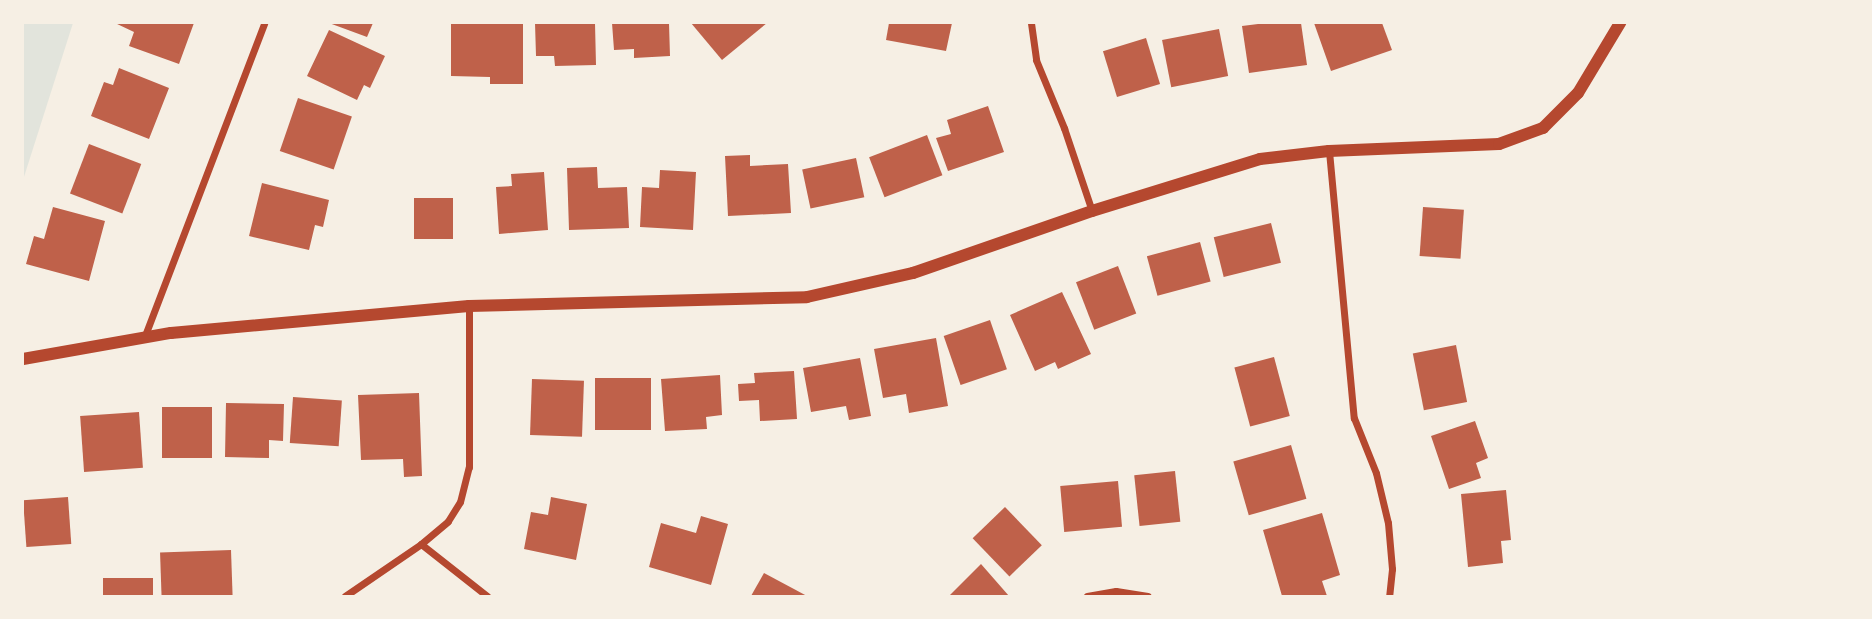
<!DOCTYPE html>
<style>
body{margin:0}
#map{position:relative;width:1872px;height:619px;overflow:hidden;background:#f6efe4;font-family:Arial,sans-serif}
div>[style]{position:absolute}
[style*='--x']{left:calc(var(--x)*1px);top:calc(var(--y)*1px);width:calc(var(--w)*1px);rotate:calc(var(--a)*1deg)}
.green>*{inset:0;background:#e2e4dc}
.building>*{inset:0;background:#bf614a;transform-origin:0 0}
.minor>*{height:7px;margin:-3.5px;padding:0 3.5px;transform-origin:3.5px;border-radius:3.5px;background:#b5482f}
.tertiary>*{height:12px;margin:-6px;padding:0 6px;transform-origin:6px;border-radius:6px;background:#b5482f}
span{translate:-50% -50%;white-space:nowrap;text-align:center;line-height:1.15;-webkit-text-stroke:5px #f6efe4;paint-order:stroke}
.frame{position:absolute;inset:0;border:24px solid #f6efe4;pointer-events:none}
</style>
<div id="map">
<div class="green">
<div style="clip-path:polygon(23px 23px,73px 23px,23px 180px)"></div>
</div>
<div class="building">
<div style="clip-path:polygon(115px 23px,194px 23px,179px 64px,129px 46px,134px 32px)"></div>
<div style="clip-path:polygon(329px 23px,373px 23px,367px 37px)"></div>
<div style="clip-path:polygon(451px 23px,523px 23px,523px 84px,490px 84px,490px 77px,451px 76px)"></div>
<div style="clip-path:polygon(535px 23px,595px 23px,596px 65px,555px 66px,554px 56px,536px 56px)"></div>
<div style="clip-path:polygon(612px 23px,669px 23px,670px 56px,634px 58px,634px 49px,614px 50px)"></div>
<div style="clip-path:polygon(691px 23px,767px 23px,722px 60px)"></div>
<div style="clip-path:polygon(889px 23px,952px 23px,946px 51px,886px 40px)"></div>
<div style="clip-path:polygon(1266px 23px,1301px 23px,1307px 65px,1249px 73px,1242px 26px)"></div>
<div style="clip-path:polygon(1314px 23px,1382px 23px,1392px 50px,1331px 71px)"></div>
<div style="left:1219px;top:29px;width:48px;height:58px;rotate:79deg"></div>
<div style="clip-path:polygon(329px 30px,385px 56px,370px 88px,364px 85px,357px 100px,307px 76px)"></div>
<div style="left:1146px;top:38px;width:48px;height:45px;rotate:73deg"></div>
<div style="clip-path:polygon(119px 68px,169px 88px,149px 139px,91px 116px,104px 82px,113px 85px)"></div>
<div style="left:298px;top:98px;width:57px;height:56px;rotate:19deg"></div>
<div style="clip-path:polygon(988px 106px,1004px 152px,948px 171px,936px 138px,951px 134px,947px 120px)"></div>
<div style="left:927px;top:135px;width:43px;height:62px;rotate:69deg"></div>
<div style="left:89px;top:144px;width:56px;height:53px;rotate:21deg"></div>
<div style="clip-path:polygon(750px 155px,750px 166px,788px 164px,791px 213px,728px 216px,725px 156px)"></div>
<div style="left:856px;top:158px;width:40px;height:55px;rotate:78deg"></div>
<div style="clip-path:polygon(597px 167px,598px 188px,627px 187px,629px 228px,569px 230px,567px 168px)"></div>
<div style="clip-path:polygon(660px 170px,696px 172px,693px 230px,640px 227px,642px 187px,659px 188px)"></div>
<div style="clip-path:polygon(544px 172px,548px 230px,499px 234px,496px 187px,512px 186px,511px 174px)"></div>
<div style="clip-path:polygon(262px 183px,329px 200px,323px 227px,315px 225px,309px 250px,249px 236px)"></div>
<div style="left:414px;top:198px;width:39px;height:41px"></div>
<div style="clip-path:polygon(53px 207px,105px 221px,89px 281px,26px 264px,34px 236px,44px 239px)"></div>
<div style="left:1423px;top:207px;width:41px;height:49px;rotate:4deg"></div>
<div style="left:1271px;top:223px;width:41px;height:59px;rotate:76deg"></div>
<div style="left:1200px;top:242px;width:41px;height:55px;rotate:75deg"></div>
<div style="left:1118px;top:266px;width:51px;height:45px;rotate:69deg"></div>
<div style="clip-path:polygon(1062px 292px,1091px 354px,1058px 369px,1055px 362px,1035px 371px,1010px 315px)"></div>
<div style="left:990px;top:320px;width:52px;height:49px;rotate:71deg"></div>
<div style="clip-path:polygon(936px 338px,948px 406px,909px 413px,906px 394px,883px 398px,874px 349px)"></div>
<div style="left:1456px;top:345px;width:58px;height:44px;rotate:79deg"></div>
<div style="left:1274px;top:357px;width:61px;height:41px;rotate:75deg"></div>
<div style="clip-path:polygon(860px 358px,871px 416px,849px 420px,846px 406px,811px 412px,803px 368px)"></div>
<div style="clip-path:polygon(794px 371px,797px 419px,760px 421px,759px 400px,739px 401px,738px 384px,755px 383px,754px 373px)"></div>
<div style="clip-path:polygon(720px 375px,722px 415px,706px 417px,707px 429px,665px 431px,661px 379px)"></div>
<div style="left:595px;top:378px;width:56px;height:52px"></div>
<div style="left:532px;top:379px;width:52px;height:56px;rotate:2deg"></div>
<div style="clip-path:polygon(419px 393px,422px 476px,404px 477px,403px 459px,361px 460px,358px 395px)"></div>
<div style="left:293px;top:397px;width:49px;height:46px;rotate:4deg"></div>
<div style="clip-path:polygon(226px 403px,284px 404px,283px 441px,269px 440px,269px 458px,225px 457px)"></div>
<div style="left:162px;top:407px;width:50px;height:51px"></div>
<div style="left:139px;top:412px;width:56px;height:59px;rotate:86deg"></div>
<div style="clip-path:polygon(1475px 421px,1488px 458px,1476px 463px,1481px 478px,1449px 489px,1431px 436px)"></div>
<div style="left:1291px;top:445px;width:56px;height:60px;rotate:74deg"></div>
<div style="left:1175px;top:471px;width:51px;height:41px;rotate:84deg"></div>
<div style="left:1118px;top:481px;width:46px;height:58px;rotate:85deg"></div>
<div style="clip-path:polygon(1506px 490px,1511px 540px,1501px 541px,1503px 563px,1468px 567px,1461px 494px)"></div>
<div style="left:68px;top:497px;width:47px;height:45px;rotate:86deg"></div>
<div style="clip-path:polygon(551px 497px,587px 504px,576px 560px,524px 549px,531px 512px,548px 515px)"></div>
<div style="left:1005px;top:507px;width:53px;height:45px;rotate:46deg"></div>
<div style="clip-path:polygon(1322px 513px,1340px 575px,1322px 581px,1327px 596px,1282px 596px,1263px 530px)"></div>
<div style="clip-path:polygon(701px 516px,728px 524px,711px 585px,649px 567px,661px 523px,696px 533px)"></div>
<div style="left:231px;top:550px;width:46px;height:71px;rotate:88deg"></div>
<div style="clip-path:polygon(981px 564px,1009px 596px,949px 596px)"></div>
<div style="clip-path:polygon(764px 573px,807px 596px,751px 596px)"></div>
<div style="left:103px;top:578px;width:50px;height:18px"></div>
</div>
<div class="minor">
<div style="--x:1031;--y:23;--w:37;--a:82"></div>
<div style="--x:1036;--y:60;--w:74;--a:67.6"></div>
<div style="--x:1064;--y:128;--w:88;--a:71.4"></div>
<div style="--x:1329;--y:151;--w:268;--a:84.7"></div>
<div style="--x:1354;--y:418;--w:59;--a:68.2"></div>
<div style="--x:1376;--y:473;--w:51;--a:76.5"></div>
<div style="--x:1388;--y:523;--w:46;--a:85"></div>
<div style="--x:1392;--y:569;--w:27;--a:96"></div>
<div style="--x:144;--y:338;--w:337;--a:-69.1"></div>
<div style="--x:421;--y:544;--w:84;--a:38.2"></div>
<div style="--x:345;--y:596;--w:92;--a:-34.4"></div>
<div style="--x:421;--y:544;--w:35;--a:-40"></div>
<div style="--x:448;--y:521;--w:22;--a:-58"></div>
<div style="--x:460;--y:502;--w:36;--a:-76"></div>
<div style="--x:469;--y:467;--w:161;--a:-90"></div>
<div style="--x:1087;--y:596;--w:29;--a:-10"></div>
<div style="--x:1116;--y:591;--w:32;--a:9"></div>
</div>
<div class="tertiary">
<div style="--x:23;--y:359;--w:150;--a:-10"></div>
<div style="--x:171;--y:333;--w:299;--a:-5.2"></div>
<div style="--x:469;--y:306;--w:338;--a:-1.5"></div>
<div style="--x:807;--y:297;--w:109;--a:-12.8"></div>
<div style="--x:913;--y:273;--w:189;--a:-19.1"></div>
<div style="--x:1092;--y:211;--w:176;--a:-17.2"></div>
<div style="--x:1260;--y:159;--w:69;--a:-6.6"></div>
<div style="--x:1329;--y:151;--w:170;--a:-2.4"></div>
<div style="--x:1499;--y:144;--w:47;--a:-20"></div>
<div style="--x:1543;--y:128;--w:49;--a:-45"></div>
<div style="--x:1578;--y:93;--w:82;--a:-59"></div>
</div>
<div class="frame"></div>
</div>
